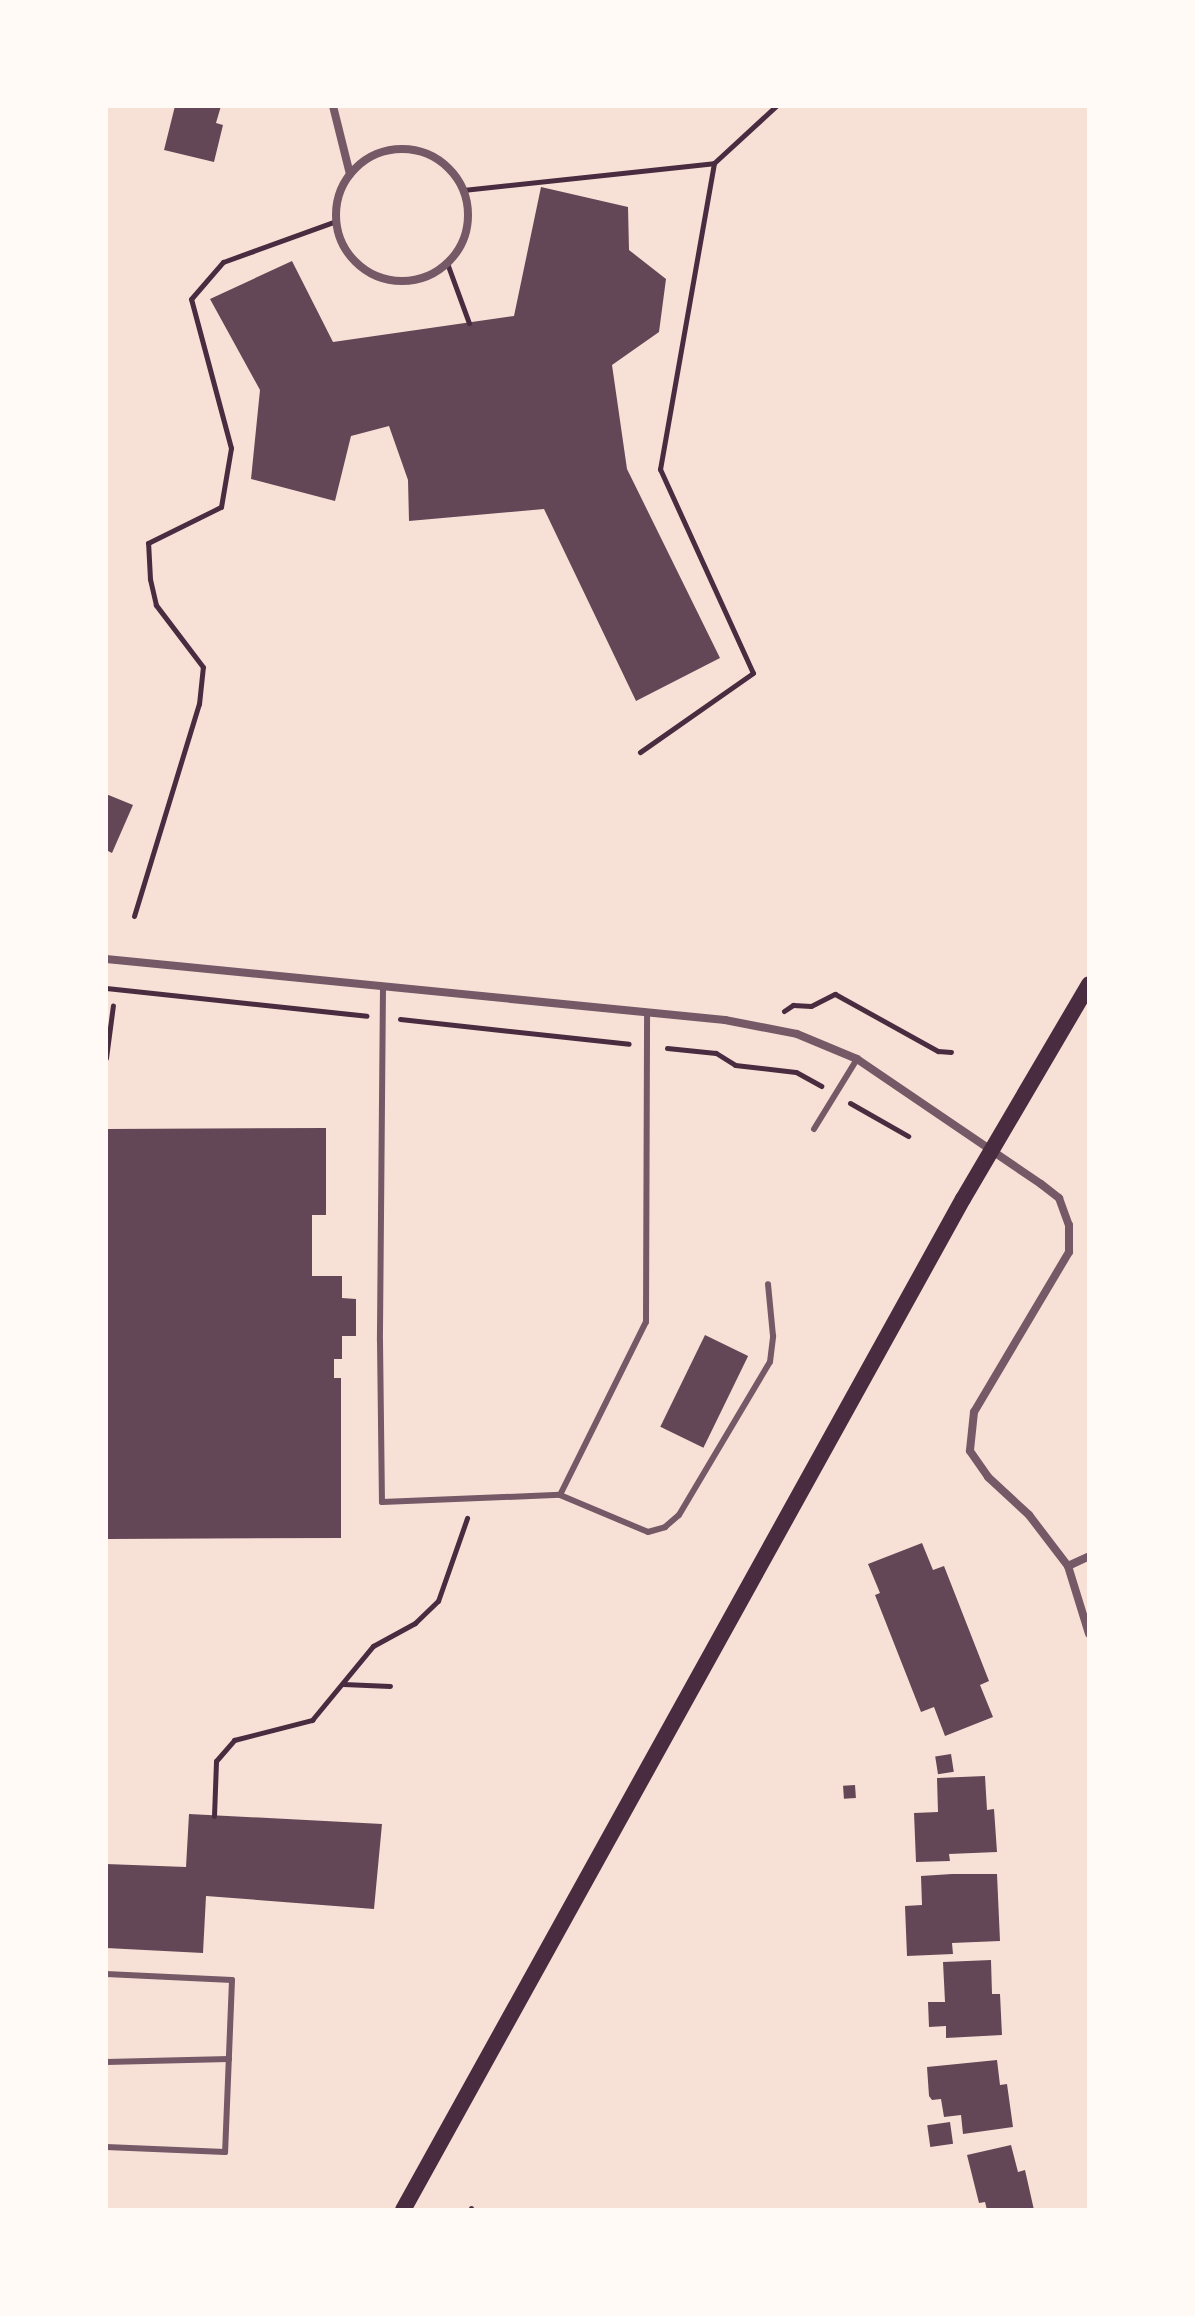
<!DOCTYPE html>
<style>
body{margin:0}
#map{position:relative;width:1195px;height:2316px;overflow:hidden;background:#f7e1d7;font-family:Cabin,sans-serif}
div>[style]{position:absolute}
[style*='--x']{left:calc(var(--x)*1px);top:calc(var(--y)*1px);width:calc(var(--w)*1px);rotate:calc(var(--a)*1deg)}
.building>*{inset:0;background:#644757;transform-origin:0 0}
.path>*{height:5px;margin:-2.5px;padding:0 2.5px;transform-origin:2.5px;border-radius:2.5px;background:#4a2c40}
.service>*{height:6px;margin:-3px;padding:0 3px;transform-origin:3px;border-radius:3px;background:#755966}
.minor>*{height:8px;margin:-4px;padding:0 4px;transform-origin:4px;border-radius:4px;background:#755966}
.minor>.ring{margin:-4px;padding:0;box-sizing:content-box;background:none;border:8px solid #755966;border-radius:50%}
.secondary>*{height:16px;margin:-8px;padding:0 8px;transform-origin:8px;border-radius:8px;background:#4a2c40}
span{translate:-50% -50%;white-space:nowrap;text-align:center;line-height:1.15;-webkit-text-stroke:7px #fffaf5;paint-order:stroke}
.frame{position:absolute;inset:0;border:108px solid #fffaf5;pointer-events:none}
</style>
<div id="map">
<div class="building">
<div style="clip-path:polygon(175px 106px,221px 106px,216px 123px,223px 125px,214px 162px,164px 150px)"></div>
<div style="clip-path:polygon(541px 187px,628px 207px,629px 250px,666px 279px,659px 332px,612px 365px,627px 469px,720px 658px,636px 701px,544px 509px,409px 521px,408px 480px,389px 426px,351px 436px,335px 501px,251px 479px,260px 390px,210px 299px,292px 261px,333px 342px,514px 316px)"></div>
<div style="clip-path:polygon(106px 794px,133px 805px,112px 853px,106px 850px)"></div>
<div style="clip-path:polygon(326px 1128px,326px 1215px,312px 1215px,312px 1276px,342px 1276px,342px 1298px,356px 1299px,356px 1336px,342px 1336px,342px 1359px,334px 1359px,334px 1378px,341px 1378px,341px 1538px,106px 1539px,106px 1129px)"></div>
<div style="left:705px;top:1335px;width:48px;height:102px;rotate:26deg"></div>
<div style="clip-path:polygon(922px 1543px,933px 1570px,944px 1566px,989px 1681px,980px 1685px,993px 1717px,945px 1736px,934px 1707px,921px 1712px,875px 1595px,880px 1593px,868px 1564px)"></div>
<div style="left:951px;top:1754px;width:18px;height:16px;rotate:81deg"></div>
<div style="clip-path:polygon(985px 1776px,987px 1810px,994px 1809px,997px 1852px,949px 1854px,950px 1861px,916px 1862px,914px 1813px,938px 1812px,937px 1778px)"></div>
<div style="left:855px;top:1785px;width:13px;height:12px;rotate:86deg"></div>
<div style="clip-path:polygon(189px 1814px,382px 1824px,374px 1909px,206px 1896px,203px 1953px,106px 1948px,106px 1864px,186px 1867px)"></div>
<div style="clip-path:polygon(952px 1874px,997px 1874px,1000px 1941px,952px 1943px,953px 1954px,907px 1956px,905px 1906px,922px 1905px,921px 1876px)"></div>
<div style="clip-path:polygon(991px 1960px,992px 1994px,1000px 1994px,1002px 2035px,946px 2038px,946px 2026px,929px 2027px,928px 2002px,945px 2002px,943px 1962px)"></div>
<div style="clip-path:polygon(997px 2060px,1000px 2085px,1007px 2084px,1013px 2127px,963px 2134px,961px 2115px,944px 2117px,941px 2099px,932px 2100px,929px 2096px,927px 2067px)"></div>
<div style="left:950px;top:2122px;width:22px;height:23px;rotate:82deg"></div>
<div style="clip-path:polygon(1011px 2145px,1018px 2172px,1025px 2170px,1034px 2210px,987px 2210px,985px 2202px,979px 2203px,967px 2155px)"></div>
</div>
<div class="path">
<div style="--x:714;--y:163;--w:84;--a:-42.6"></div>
<div style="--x:463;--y:190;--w:252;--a:-6.1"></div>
<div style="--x:714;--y:163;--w:311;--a:100"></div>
<div style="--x:660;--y:469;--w:224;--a:65.5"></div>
<div style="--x:753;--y:673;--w:138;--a:145"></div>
<div style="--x:447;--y:263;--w:64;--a:69.9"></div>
<div style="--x:134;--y:916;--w:222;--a:-73"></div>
<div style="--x:199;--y:704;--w:37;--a:-84"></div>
<div style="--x:203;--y:667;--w:78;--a:-127.2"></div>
<div style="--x:156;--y:605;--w:27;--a:-103"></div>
<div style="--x:150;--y:579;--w:36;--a:-93"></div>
<div style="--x:148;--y:543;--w:81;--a:-26.3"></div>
<div style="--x:221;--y:507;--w:60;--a:-80.4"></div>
<div style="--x:231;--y:448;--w:154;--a:-105"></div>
<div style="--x:191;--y:299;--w:49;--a:-49.1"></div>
<div style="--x:223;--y:262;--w:120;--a:-19.9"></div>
<div style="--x:106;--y:988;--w:262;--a:6.1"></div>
<div style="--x:784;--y:1011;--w:11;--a:-34"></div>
<div style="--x:793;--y:1005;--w:18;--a:3"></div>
<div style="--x:811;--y:1006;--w:27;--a:-27"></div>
<div style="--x:835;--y:994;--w:118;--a:29"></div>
<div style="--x:938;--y:1051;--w:13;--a:4"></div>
<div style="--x:400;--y:1019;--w:230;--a:6.2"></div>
<div style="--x:667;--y:1048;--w:49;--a:5.8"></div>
<div style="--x:716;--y:1053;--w:22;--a:32"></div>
<div style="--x:735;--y:1065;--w:61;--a:6.5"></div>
<div style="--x:796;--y:1072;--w:29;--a:29"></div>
<div style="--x:106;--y:1058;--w:53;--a:-82.5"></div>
<div style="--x:850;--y:1103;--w:67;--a:29.6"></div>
<div style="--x:343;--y:1684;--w:47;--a:2.4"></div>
<div style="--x:214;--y:1816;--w:55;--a:-87.9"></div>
<div style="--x:216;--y:1761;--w:28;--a:-49"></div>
<div style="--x:234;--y:1740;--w:81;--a:-14.4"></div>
<div style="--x:312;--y:1720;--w:96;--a:-50.5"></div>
<div style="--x:373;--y:1646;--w:48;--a:-28.7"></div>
<div style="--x:415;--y:1623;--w:32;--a:-44"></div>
<div style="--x:438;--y:1601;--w:88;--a:-70.7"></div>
<div style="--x:471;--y:2208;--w:2;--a:90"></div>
</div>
<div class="service">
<div style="--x:383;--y:986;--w:355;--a:90.5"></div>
<div style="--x:380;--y:1341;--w:161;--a:89.3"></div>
<div style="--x:382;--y:1502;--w:178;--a:-2.3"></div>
<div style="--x:560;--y:1495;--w:193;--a:-63.6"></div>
<div style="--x:646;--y:1322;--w:310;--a:-89.8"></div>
<div style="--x:814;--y:1129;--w:82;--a:-58.4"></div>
<div style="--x:560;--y:1495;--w:95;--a:22.8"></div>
<div style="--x:648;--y:1532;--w:18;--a:-16"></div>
<div style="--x:665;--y:1527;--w:18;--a:-41"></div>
<div style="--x:679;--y:1515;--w:178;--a:-59.3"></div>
<div style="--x:770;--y:1362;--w:26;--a:-83"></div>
<div style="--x:773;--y:1336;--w:52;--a:-95.5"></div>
<div style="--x:106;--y:1974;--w:126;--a:2.7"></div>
<div style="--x:232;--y:1980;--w:172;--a:92.3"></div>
<div style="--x:225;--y:2152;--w:119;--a:-177.6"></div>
<div style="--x:106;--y:2062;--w:123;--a:-1.4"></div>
</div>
<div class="minor">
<div style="--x:333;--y:106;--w:70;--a:76"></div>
<div class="ring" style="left:336px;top:149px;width:124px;height:124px"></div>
<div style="--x:106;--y:959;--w:622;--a:5.63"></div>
<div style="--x:725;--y:1020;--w:73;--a:11"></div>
<div style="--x:797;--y:1034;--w:65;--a:22.6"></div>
<div style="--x:857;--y:1059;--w:222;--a:34.2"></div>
<div style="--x:1041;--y:1184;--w:23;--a:38"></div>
<div style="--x:1059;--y:1198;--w:29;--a:70"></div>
<div style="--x:1069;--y:1225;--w:27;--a:90"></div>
<div style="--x:1069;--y:1252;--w:186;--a:120.7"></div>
<div style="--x:974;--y:1412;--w:39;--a:96"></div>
<div style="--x:970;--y:1451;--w:32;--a:55"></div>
<div style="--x:988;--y:1477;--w:56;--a:42.8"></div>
<div style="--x:1029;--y:1515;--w:64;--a:52.6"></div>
<div style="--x:1068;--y:1566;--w:71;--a:72.8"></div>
<div style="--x:1068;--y:1566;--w:23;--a:-25"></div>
</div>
<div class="secondary">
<div style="--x:403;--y:2210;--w:1156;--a:-61.02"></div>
<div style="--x:963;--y:1199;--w:249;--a:-59.6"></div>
</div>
<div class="frame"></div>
</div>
